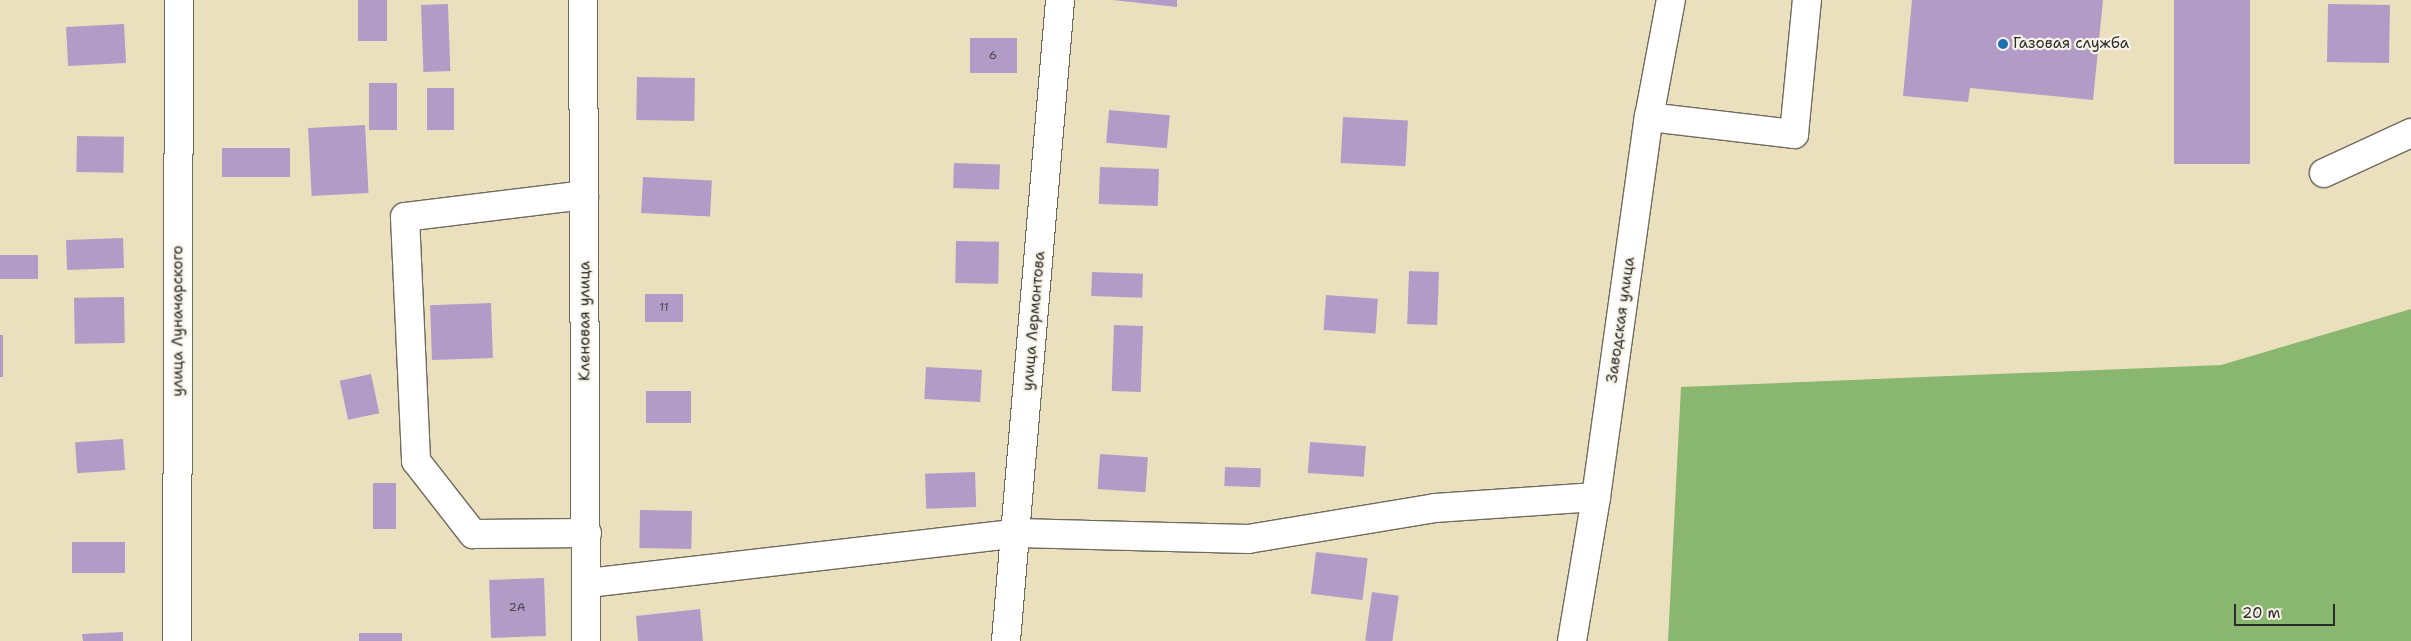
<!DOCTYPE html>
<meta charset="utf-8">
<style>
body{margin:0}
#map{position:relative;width:2411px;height:641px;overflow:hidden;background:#ebe0be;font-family:"Shantell Sans",sans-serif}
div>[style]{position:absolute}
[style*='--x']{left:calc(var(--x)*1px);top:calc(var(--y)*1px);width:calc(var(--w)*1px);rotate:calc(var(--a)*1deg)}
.forest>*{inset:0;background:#89b770}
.building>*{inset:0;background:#b29cc7;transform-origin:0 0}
.roads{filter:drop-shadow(1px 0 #6e6a5e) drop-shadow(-1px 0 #6e6a5e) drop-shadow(0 1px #6e6a5e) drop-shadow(0 -1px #6e6a5e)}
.minor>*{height:28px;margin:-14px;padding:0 14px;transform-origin:14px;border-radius:14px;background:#fff}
.dots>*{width:14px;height:14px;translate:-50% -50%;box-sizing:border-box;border:2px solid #f7f3e8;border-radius:50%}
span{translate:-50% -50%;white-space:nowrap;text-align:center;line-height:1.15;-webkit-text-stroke:4.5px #f7f3e8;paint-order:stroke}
.number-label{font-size:12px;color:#4d4752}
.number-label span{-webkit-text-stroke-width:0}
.poi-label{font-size:15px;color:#2b2b2b}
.left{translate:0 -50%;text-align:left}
.street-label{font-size:15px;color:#2b2b2b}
.scale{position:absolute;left:2234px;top:604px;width:101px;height:22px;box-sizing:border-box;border:2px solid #2b2b2b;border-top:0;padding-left:6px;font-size:15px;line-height:18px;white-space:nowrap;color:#2b2b2b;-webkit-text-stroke:4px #f7f3e8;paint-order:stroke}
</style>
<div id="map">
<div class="forest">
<div style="clip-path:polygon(2411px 309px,2411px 641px,1668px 641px,1681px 387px,2221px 365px)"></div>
</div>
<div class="building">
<div style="left:358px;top:0;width:29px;height:41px"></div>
<div style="clip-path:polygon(1112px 0,1177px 0,1177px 7px)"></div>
<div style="clip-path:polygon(1912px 0,2103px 0,2093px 100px,1970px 88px,1968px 102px,1903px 96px)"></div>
<div style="left:2174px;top:0;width:76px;height:164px"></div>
<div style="left:448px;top:4px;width:67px;height:27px;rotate:88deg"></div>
<div style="left:2328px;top:4px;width:62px;height:58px;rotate:1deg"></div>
<div style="left:124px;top:24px;width:39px;height:58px;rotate:87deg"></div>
<div style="left:1017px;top:38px;width:35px;height:47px;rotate:90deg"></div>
<div style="left:637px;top:77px;width:58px;height:43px;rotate:1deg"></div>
<div style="left:369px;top:83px;width:28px;height:47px"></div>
<div style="left:454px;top:88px;width:42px;height:27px;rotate:90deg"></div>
<div style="left:1109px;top:110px;width:61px;height:33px;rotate:5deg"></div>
<div style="left:1343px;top:117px;width:65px;height:46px;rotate:3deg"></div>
<div style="left:365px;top:125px;width:68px;height:57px;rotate:87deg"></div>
<div style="left:77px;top:136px;width:47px;height:36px;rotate:1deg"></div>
<div style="left:290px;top:148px;width:29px;height:68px;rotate:90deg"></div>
<div style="left:954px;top:163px;width:46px;height:25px;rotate:2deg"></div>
<div style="left:1100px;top:167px;width:59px;height:37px;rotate:2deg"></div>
<div style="left:643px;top:177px;width:69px;height:36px;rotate:3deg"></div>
<div style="left:123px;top:238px;width:30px;height:57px;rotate:88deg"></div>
<div style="left:956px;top:241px;width:43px;height:42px;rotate:1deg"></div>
<div style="left:0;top:255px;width:38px;height:24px"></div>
<div style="left:1409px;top:271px;width:30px;height:53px;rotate:2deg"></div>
<div style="left:1092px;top:272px;width:51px;height:24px;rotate:2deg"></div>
<div style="left:683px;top:294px;width:28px;height:38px;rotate:90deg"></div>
<div style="left:1326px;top:295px;width:52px;height:35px;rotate:4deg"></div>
<div style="left:124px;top:297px;width:46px;height:50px;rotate:89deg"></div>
<div style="left:491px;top:303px;width:55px;height:61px;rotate:88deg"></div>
<div style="left:1114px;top:325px;width:29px;height:66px;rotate:2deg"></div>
<div style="left:0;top:335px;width:3px;height:42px"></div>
<div style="left:926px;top:367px;width:56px;height:32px;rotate:3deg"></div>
<div style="left:371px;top:374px;width:40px;height:32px;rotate:78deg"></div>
<div style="left:646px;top:391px;width:45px;height:32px"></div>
<div style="left:123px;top:439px;width:31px;height:48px;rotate:86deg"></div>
<div style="left:1310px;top:442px;width:56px;height:31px;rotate:4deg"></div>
<div style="left:1100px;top:454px;width:48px;height:35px;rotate:4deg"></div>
<div style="left:1225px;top:467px;width:36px;height:19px;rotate:2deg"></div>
<div style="left:975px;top:472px;width:35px;height:50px;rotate:88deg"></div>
<div style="left:373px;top:483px;width:23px;height:46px"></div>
<div style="left:640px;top:510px;width:52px;height:38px;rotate:1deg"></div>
<div style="left:72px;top:542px;width:53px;height:31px"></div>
<div style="left:1316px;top:552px;width:52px;height:42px;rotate:7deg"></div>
<div style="left:544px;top:578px;width:58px;height:55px;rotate:88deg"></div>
<div style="left:1372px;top:592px;width:27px;height:49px;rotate:8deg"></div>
<div style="clip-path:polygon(700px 609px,703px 641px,638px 641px,636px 616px)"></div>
<div style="clip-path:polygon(123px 632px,123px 641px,83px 641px,82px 634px)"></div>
<div style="left:402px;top:633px;width:8px;height:43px;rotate:90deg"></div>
</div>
<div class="roads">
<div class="minor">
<div style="--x:583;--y:0;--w:641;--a:89.73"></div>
<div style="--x:1649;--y:117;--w:146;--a:6.7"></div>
<div style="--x:1794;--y:134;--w:135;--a:-84.5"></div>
<div style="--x:2324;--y:173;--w:96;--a:-24.7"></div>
<div style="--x:584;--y:195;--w:180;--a:173"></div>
<div style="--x:405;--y:217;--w:244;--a:87.4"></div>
<div style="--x:416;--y:461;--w:93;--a:52"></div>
<div style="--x:473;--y:534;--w:114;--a:-0.5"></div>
<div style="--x:588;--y:583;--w:432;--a:-6.6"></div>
<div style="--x:1017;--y:533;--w:231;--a:1.5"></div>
<div style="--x:1248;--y:539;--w:190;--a:-9.4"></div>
<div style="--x:1435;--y:508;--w:161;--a:-3.9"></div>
<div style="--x:177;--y:641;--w:641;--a:-89.82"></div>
<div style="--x:1006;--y:641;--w:643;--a:-85.18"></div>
<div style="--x:1572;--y:641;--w:146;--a:-80.5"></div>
<div style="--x:1596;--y:497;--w:384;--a:-82.1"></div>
<div style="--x:1649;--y:117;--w:119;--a:-79.4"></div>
</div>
</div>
<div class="dots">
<div style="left:2003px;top:44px;background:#1f6fb2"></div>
</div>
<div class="number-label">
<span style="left:993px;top:56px">6</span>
<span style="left:664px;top:308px">11</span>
<span style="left:517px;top:608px">2А</span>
</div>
<div class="poi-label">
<span class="left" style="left:2013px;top:44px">Газовая служба</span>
</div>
<div class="street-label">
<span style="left:1621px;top:320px;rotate:-82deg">Заводская улица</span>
<span style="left:178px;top:321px;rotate:-90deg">улица Луначарского</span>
<span style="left:585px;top:321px;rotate:-90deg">Кленовая улица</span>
<span style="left:1034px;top:321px;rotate:-85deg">улица Лермонтова</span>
</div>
<div class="scale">20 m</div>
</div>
